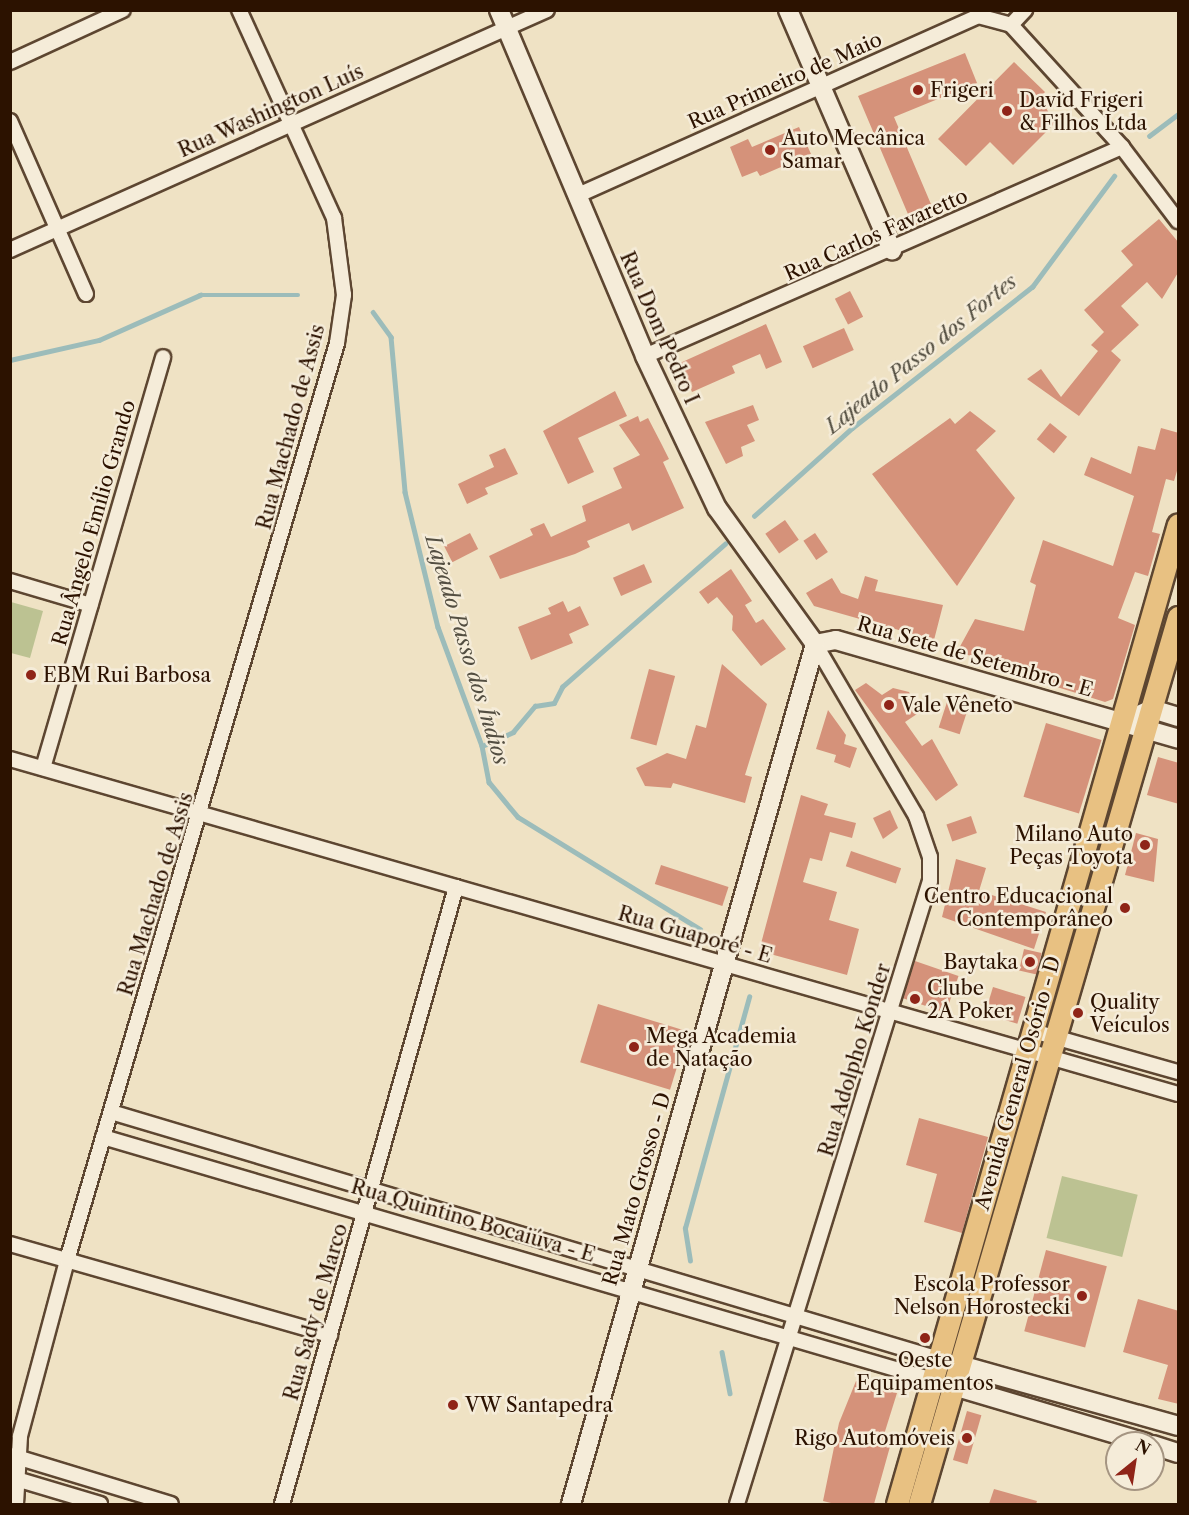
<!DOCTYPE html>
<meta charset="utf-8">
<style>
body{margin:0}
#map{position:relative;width:1189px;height:1515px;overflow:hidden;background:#efe2c4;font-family:"Libre Caslon Text",serif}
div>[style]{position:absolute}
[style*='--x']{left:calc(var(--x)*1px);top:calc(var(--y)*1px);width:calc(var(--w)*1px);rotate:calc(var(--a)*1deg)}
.green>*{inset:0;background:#bcc292;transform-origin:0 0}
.stream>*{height:4.5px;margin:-2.25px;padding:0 2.25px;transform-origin:2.25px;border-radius:2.25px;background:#9cbcba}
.building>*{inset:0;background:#d5927a;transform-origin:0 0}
.roads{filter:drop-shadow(2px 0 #5d4631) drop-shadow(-2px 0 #5d4631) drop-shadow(0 2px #5d4631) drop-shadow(0 -2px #5d4631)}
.street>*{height:14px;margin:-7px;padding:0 7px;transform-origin:7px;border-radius:7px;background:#f5ecd9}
.secondary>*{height:18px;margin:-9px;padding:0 9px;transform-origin:9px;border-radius:9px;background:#f5ecd9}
.primary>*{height:21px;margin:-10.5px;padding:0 10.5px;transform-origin:10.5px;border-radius:10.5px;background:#e8c182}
.dots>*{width:16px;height:16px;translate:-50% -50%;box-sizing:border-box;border:3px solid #f5ecd9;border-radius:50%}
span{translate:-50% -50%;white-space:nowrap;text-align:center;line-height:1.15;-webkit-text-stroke:5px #f5ecd9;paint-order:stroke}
.street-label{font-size:20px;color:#2c1200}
.poi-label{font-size:20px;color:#2c1200}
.left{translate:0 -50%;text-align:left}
.right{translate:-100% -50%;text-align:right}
.water-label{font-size:21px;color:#534e41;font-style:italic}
.frame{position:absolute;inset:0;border:12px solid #2c1200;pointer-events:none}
.north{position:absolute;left:1105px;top:1431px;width:60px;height:60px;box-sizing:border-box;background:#f5ecd9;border:2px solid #a59582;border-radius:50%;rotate:30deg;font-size:16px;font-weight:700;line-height:24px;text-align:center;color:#2c1200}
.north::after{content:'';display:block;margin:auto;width:21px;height:27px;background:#8f2418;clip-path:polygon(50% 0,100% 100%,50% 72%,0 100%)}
</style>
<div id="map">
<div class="green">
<div style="clip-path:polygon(11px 602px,43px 611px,30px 658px,11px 653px)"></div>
<div style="left:1062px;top:1176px;width:78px;height:64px;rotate:14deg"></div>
</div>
<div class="stream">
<div style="--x:1149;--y:136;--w:36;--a:-37"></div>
<div style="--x:373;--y:312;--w:31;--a:54"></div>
<div style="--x:391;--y:337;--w:156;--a:84.8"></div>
<div style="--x:405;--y:492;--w:139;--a:76.3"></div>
<div style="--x:438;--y:627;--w:127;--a:69.7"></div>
<div style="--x:482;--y:746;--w:37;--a:79"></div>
<div style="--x:489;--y:782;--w:45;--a:50.4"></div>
<div style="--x:518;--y:817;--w:214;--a:31.6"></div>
<div style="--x:10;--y:360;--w:91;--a:-12.7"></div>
<div style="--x:99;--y:340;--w:111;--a:-24"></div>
<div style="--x:200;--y:295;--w:98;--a:0"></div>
<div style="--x:754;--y:516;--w:132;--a:-41.9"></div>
<div style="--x:852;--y:428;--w:229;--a:-38.1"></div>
<div style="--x:1032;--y:287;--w:138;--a:-53.5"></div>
<div style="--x:482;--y:746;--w:34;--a:-24"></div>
<div style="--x:513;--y:732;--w:34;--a:-50"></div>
<div style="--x:535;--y:706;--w:19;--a:-9"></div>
<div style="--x:554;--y:703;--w:18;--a:-63"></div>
<div style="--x:562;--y:687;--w:217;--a:-41.3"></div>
<div style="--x:690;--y:1261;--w:33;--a:-99"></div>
<div style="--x:685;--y:1228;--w:240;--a:-74.5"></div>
<div style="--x:722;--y:1352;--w:42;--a:79"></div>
</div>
<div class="building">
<div style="clip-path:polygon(965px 53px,977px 83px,894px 117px,936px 216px,913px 226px,858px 96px)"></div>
<div style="clip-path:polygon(1014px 62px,1045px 92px,1040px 98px,1055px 123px,1013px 165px,990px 142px,966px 166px,938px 139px)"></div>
<div style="clip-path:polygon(799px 127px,811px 154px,760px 176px,757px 171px,742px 177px,730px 147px,748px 139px,752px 147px)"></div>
<div style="clip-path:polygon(1159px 219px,1179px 243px,1179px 271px,1162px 299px,1147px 282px,1121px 306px,1139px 325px,1111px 351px,1121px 360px,1079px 416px,1027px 379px,1041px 369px,1061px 397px,1098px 351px,1091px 345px,1104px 332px,1084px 310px,1133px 265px,1121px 251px)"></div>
<div style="left:850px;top:291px;width:29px;height:17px;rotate:63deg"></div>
<div style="clip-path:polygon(766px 324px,782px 362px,766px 369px,760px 354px,732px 366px,735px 373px,692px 392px,680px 363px)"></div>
<div style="left:844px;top:328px;width:24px;height:45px;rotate:66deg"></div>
<div style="clip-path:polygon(615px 391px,627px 416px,578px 438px,594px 472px,568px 484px,543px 431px)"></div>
<div style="clip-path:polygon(753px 405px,759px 420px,747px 425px,755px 441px,741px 447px,743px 456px,726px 464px,705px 422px)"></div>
<div style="clip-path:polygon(970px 411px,996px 431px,976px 450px,1015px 498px,957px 586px,872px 474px,950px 418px,955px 424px)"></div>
<div style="clip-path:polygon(638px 416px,640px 422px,648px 418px,662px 445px,669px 459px,663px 462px,684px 508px,632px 531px,629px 523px,587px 541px,590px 547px,575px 554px,500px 579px,489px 556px,533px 535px,530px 529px,544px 523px,551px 537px,586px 521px,582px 506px,622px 488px,613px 468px,640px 455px,619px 425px)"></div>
<div style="left:1050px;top:423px;width:22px;height:21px;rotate:39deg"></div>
<div style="clip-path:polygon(1161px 428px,1179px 433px,1179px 464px,1174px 481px,1166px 479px,1152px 532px,1160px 534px,1148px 576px,1135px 572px,1118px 618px,1135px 625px,1113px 699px,1105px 702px,1028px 678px,1012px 673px,1014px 668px,957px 652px,975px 619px,1024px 631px,1036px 585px,1030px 582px,1043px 540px,1113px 566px,1134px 496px,1084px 475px,1091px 457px,1131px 474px,1138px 446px,1155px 450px)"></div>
<div style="clip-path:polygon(505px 448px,518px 474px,485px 488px,488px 494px,467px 504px,458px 484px,494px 467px,489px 455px)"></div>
<div style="left:785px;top:520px;width:24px;height:24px;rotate:55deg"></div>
<div style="left:470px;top:533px;width:18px;height:29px;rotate:63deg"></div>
<div style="left:815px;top:533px;width:23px;height:14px;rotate:56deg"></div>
<div style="left:644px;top:564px;width:20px;height:34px;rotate:66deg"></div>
<div style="clip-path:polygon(731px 569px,752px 601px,745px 605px,756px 623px,763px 619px,786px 649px,761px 666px,732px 630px,733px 616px,717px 597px,708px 604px,699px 592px)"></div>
<div style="clip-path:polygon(865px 576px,878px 580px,875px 591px,943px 605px,934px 640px,814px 606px,806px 593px,832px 578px,841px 593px,858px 599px)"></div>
<div style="clip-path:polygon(563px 601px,568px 612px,580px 606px,589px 625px,569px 634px,573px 643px,531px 660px,518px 627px,551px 614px,548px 608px)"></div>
<div style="clip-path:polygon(722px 664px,767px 704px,745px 775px,752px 777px,745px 803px,673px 783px,671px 788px,645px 786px,636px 768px,667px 753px,686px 759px,696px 725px,706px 728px)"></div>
<div style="left:649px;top:669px;width:27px;height:72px;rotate:15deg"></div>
<div style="clip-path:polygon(866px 683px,882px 695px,893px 688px,909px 692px,920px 712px,905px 722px,922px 746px,932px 739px,958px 785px,936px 801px,855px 690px)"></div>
<div style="left:948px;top:699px;width:22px;height:30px;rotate:18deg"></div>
<div style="clip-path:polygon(828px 710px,846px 735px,844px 744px,857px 748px,850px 768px,834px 762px,836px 755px,816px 749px)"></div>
<div style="left:1046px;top:723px;width:58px;height:77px;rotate:17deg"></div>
<div style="clip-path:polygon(1158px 757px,1179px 763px,1179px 804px,1147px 795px)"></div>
<div style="clip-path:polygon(801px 795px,828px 804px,824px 815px,856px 823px,852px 838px,830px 832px,822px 861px,810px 858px,803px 882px,837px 892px,829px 920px,859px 929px,847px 975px,759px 951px)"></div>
<div style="clip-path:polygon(890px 810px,898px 828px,883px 839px,873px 818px)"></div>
<div style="left:971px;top:816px;width:18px;height:26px;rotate:71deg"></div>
<div style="clip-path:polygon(1136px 833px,1158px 839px,1154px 882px,1125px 875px)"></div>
<div style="left:851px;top:851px;width:53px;height:16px;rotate:19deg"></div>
<div style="clip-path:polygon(956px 859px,986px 868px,979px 891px,1046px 912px,1034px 949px,942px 917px)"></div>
<div style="left:661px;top:865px;width:71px;height:20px;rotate:18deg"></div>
<div style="left:1024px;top:949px;width:18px;height:22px;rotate:13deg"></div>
<div style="left:915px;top:961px;width:46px;height:39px;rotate:19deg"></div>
<div style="left:993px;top:987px;width:34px;height:28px;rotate:17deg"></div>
<div style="left:598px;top:1004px;width:94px;height:61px;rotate:17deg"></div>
<div style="clip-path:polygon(919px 1118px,988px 1137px,962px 1233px,924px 1222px,937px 1174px,906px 1165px)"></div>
<div style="left:1046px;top:1250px;width:63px;height:84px;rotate:15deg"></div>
<div style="clip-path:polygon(1138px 1299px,1179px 1311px,1179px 1404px,1158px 1399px,1168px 1365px,1123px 1352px)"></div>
<div style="clip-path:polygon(856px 1381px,897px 1393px,882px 1441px,891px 1443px,874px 1504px,835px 1504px,823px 1501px,839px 1423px)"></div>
<div style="left:967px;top:1411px;width:15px;height:51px;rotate:16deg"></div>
<div style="clip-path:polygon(994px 1489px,1037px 1501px,1036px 1504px,989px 1504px)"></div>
</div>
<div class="roads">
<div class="street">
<div style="--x:1011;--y:25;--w:165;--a:47.7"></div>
<div style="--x:1122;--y:147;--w:93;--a:52.9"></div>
<div style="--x:1011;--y:25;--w:21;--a:-47"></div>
<div style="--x:10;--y:62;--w:124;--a:-24.7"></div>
<div style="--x:10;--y:121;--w:189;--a:66.3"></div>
<div style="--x:576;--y:196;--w:440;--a:-24.1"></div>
<div style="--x:978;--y:16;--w:34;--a:15"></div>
<div style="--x:10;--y:250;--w:588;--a:-24.08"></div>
<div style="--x:645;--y:356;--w:521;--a:-23.66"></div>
<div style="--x:10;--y:581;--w:84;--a:16.5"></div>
<div style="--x:10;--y:759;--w:1215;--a:16"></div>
<div style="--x:43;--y:768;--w:428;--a:-73.7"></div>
<div style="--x:1033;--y:1031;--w:151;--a:15.8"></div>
<div style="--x:111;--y:1112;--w:864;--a:16.61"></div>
<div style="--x:103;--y:1137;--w:865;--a:16.32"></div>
<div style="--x:10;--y:1244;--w:333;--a:15.9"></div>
<div style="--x:10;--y:1455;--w:168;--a:16.9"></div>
<div style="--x:13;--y:1478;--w:91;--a:16.6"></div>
<div style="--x:16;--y:1504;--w:68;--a:-86.6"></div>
<div style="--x:20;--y:1436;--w:182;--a:-75"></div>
<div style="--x:67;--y:1260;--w:956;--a:-73.59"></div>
<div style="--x:337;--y:343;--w:49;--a:-81.7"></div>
<div style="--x:344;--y:295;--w:78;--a:-97.4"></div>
<div style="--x:334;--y:218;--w:229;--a:-114.5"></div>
<div style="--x:282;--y:1504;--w:641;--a:-74.25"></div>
<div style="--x:737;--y:1504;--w:652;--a:-72.79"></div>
<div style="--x:930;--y:881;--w:24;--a:-90"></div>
<div style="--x:930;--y:857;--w:43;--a:-108.9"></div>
<div style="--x:916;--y:816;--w:199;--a:-120.4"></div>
</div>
<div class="secondary">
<div style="--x:499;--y:10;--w:376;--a:67.1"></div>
<div style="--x:645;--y:356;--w:168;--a:64.7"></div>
<div style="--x:717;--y:508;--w:168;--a:54.2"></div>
<div style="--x:788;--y:10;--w:262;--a:66.6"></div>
<div style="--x:815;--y:644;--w:21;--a:-11"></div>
<div style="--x:836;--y:640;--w:356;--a:16.1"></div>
<div style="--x:1139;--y:715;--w:14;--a:-25"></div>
<div style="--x:1152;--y:709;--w:27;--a:17"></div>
<div style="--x:960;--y:1365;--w:226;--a:15.6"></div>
<div style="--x:954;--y:1386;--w:200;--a:16.5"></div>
<div style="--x:1153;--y:1445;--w:26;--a:18"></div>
<div style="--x:571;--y:1504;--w:894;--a:-74.16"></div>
</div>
<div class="primary">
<div style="--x:897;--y:1504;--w:1019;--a:-74"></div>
<div style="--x:919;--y:1504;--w:924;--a:-73.72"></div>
</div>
</div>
<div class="dots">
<div style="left:918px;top:90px;background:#8f2418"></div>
<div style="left:1007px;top:111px;background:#8f2418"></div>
<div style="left:770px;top:150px;background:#8f2418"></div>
<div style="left:31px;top:675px;background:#8f2418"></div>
<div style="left:889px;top:705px;background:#8f2418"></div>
<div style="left:1145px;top:845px;background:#8f2418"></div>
<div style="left:1125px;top:908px;background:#8f2418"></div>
<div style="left:1030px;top:962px;background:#8f2418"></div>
<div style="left:915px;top:999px;background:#8f2418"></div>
<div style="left:1078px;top:1013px;background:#8f2418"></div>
<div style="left:634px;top:1047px;background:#8f2418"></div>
<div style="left:1082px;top:1296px;background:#8f2418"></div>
<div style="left:925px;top:1338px;background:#8f2418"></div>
<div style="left:453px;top:1405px;background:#8f2418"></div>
<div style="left:967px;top:1438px;background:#8f2418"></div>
</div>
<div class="street-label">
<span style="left:785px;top:81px;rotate:-24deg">Rua Primeiro de Maio</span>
<span style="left:271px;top:111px;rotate:-24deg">Rua Washington Luís</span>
<span style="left:876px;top:235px;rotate:-24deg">Rua Carlos Favaretto</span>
<span style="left:659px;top:328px;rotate:66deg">Rua Dom Pedro I</span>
<span style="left:291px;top:427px;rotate:-75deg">Rua Machado de Assis</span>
<span style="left:94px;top:523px;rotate:-74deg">Rua Ângelo Emílio Grando</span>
<span style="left:975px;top:657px;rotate:16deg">Rua Sete de Setembro - E</span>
<span style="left:156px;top:894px;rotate:-73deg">Rua Machado de Assis</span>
<span style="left:695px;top:935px;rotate:16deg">Rua Guaporé - E</span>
<span style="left:855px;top:1060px;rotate:-73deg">Rua Adolpho Konder</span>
<span style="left:1018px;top:1083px;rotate:-74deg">Avenida General Osório - D</span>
<span style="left:637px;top:1189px;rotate:-74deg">Rua Mato Grosso - D</span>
<span style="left:473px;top:1221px;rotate:16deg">Rua Quintino Bocaiúva - E</span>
<span style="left:316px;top:1312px;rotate:-74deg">Rua Sady de Marco</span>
</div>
<div class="poi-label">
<span class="left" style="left:930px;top:90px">Frigeri</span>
<span class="left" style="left:1019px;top:112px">David Frigeri<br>&amp; Filhos Ltda</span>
<span class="left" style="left:782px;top:150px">Auto Mecânica<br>Samar</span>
<span class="left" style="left:43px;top:675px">EBM Rui Barbosa</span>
<span class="left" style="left:901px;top:705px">Vale Vêneto</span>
<span class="right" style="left:1133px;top:846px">Milano Auto<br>Peças Toyota</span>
<span class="right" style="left:1113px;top:908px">Centro Educacional<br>Contemporâneo</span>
<span class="right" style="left:1018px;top:962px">Baytaka</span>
<span class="left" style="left:927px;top:1000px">Clube<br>2A Poker</span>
<span class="left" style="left:1090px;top:1014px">Quality<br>Veículos</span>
<span class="left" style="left:646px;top:1048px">Mega Academia<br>de Natação</span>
<span class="right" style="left:1070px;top:1296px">Escola Professor<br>Nelson Horostecki</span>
<span style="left:925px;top:1372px">Oeste<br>Equipamentos</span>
<span class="left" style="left:465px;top:1405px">VW Santapedra</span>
<span class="right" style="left:955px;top:1438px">Rigo Automóveis</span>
</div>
<div class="water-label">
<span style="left:921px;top:354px;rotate:-39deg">Lajeado Passo dos Fortes</span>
<span style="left:467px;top:650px;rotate:73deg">Lajeado Passo dos Índios</span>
</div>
<div class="frame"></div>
<div class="north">N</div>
</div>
